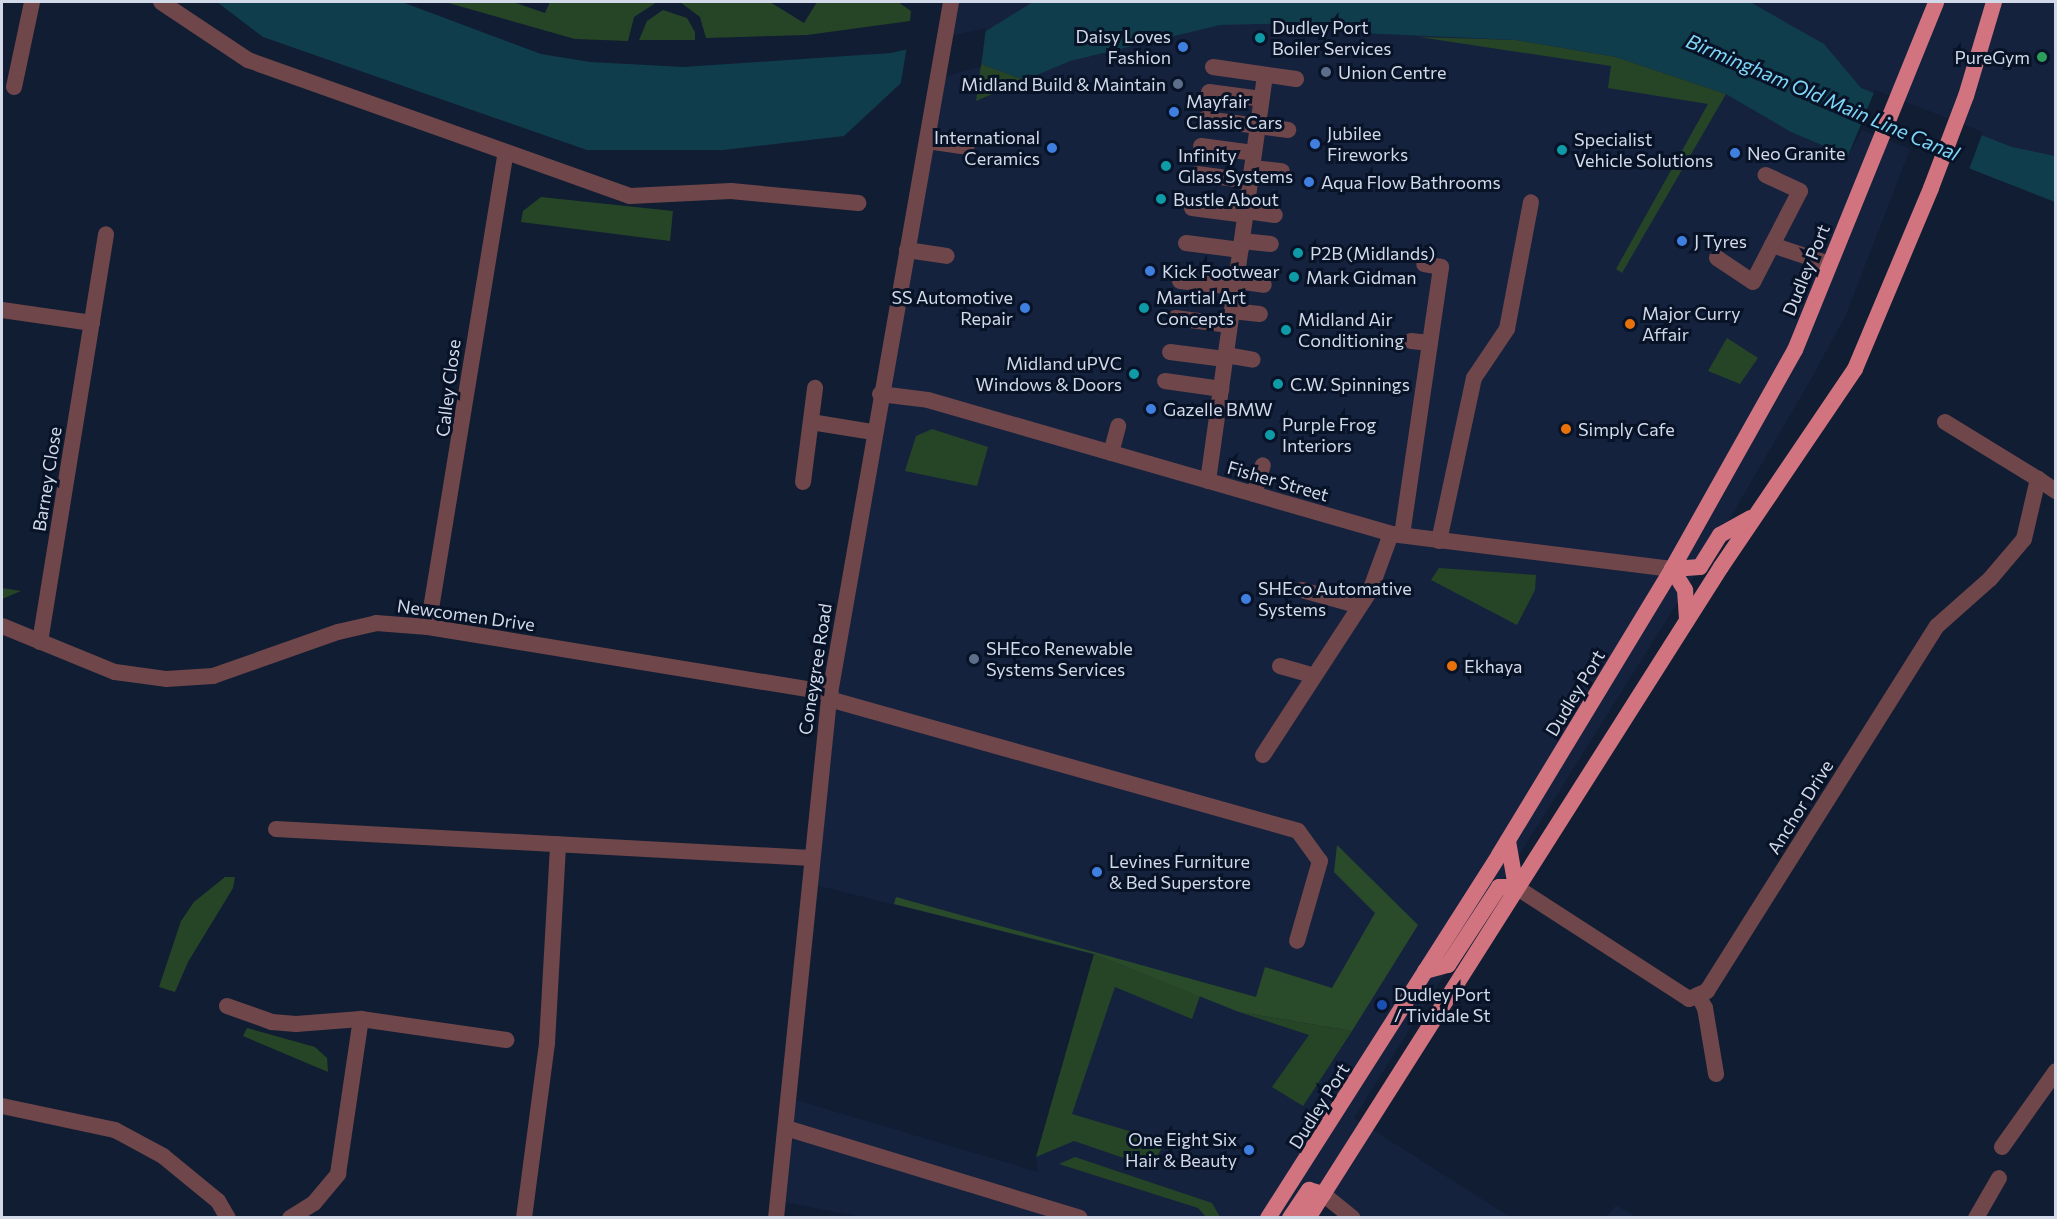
<!DOCTYPE html>
<style>
body{margin:0}
#map{position:relative;width:2057px;height:1219px;overflow:hidden;background:#111d32;font-family:Commissioner,sans-serif}
div>[style]{position:absolute}
[style*='--x']{left:calc(var(--x)*1px);top:calc(var(--y)*1px);width:calc(var(--w)*1px);rotate:calc(var(--a)*1deg)}
.built>*{inset:0;background:#14223e}
.green>*{inset:0;background:#264526}
.forest>*{inset:0;background:#2a4b2a}
.water>*{inset:0;background:#103d4b}
.pier>*{inset:0;background:#111d32}
.service>*{height:16px;margin:-8px;padding:0 8px;transform-origin:8px;border-radius:8px;background:#6f464a}
.minor>*{height:16px;margin:-8px;padding:0 8px;transform-origin:8px;border-radius:8px;background:#6f464a}
.trunk>*{height:16px;margin:-8px;padding:0 8px;transform-origin:8px;border-radius:8px;background:#d1747f}
.dots>*{width:16px;height:16px;translate:-50% -50%;box-sizing:border-box;border:3px solid #081328;border-radius:50%}
span{translate:-50% -50%;white-space:nowrap;text-align:center;line-height:1.15;-webkit-text-stroke:6px #081328;paint-order:stroke}
.poi-label{font-size:18px;color:#d2dae9}
.left{translate:0 -50%;text-align:left}
.right{translate:-100% -50%;text-align:right}
.street-label{font-size:18px;color:#d2dae9}
.water-label{font-size:20px;color:#7ed7f8;font-style:italic}
.frame{position:absolute;inset:0;border:3px solid #d2dae9;pointer-events:none}
</style>
<div id="map">
<div class="built">
<div style="clip-path:polygon(951px 2px,2055px 2px,2055px 190px,1916px 134px,1845px 317px,1811px 379px,1720px 535px,1354px 1118px,1510px 1217px,1353px 1217px,1323px 1194px,1290px 1218px,868px 1218px,778px 1201px,789px 1098px,1038px 1172px,1036px 1157px,1094px 955px,808px 883px,829px 699px)"></div>
<div style="clip-path:polygon(1616px 1205px,1636px 1217px,1607px 1217px)"></div>
</div>
<div class="green">
<div style="clip-path:polygon(445px 2px,513px 2px,545px 13px,550px 2px,657px 2px,634px 17px,628px 41px,575px 39px)"></div>
<div style="clip-path:polygon(680px 2px,770px 2px,804px 23px,817px 2px,898px 2px,911px 11px,910px 21px,807px 35px,706px 38px,700px 17px)"></div>
<div style="clip-path:polygon(663px 10px,687px 18px,695px 32px,695px 40px,639px 40px,647px 21px)"></div>
<div style="clip-path:polygon(1419px 37px,1516px 40px,1616px 57px,1726px 94px,1622px 273px,1616px 269px,1708px 104px,1608px 88px,1611px 66px)"></div>
<div style="clip-path:polygon(981px 64px,1025px 80px,976px 101px)"></div>
<div style="clip-path:polygon(541px 197px,673px 211px,670px 241px,521px 222px,523px 211px)"></div>
<div style="clip-path:polygon(1727px 338px,1758px 358px,1740px 384px,1708px 371px)"></div>
<div style="clip-path:polygon(932px 429px,988px 447px,977px 486px,905px 471px,916px 436px)"></div>
<div style="clip-path:polygon(1439px 568px,1536px 575px,1535px 590px,1517px 625px,1431px 580px)"></div>
<div style="clip-path:polygon(2px 588px,21px 591px,2px 599px)"></div>
<div style="clip-path:polygon(225px 877px,235px 877px,233px 888px,188px 962px,175px 992px,159px 987px,181px 921px,194px 902px)"></div>
<div style="clip-path:polygon(1094px 954px,1200px 996px,1192px 1019px,1115px 987px,1072px 1114px,1166px 1142px,1150px 1167px,1074px 1141px,1036px 1157px)"></div>
<div style="clip-path:polygon(1239px 1012px,1352px 1031px,1303px 1106px,1272px 1087px,1309px 1035px)"></div>
<div style="clip-path:polygon(247px 1028px,315px 1047px,327px 1058px,328px 1072px,243px 1036px)"></div>
<div style="clip-path:polygon(1075px 1157px,1212px 1203px,1220px 1217px,1206px 1217px,1198px 1208px,1059px 1164px)"></div>
</div>
<div class="forest">
<div style="clip-path:polygon(1337px 845px,1418px 925px,1352px 1031px,1239px 1012px,1094px 954px,894px 904px,896px 897px,1256px 997px,1265px 967px,1332px 988px,1375px 913px,1334px 872px)"></div>
</div>
<div class="water">
<div style="clip-path:polygon(217px 2px,402px 2px,541px 54px,590px 62px,684px 67px,891px 53px,986px 31px,1033px 2px,1750px 2px,1824px 44px,1861px 88px,2012px 147px,2055px 156px,2055px 202px,1861px 126px,1848px 156px,1791px 132px,1726px 94px,1616px 57px,1516px 40px,1361px 33px,1305px 23px,1220px 25px,1070px 61px,1025px 80px,981px 64px,901px 83px,844px 136px,723px 150px,587px 150px,263px 37px)"></div>
</div>
<div class="pier">
<div style="clip-path:polygon(986px 28px,981px 67px,900px 88px,907px 46px)"></div>
<div style="clip-path:polygon(1875px 90px,1983px 132px,1968px 172px,1862px 130px,1848px 156px)"></div>
</div>
<div class="service">
<div style="--x:1213;--y:67;--w:84;--a:8.2"></div>
<div style="--x:1209;--y:92;--w:53;--a:7.5"></div>
<div style="--x:1205;--y:119;--w:84;--a:7.5"></div>
<div style="--x:927;--y:141;--w:40;--a:8.5"></div>
<div style="--x:1201;--y:146;--w:53;--a:7.5"></div>
<div style="--x:1252;--y:168;--w:30;--a:6"></div>
<div style="--x:1197;--y:174;--w:53;--a:7.5"></div>
<div style="--x:1192;--y:208;--w:54;--a:7.4"></div>
<div style="--x:1246;--y:211;--w:29;--a:8"></div>
<div style="--x:1242;--y:241;--w:29;--a:6"></div>
<div style="--x:1186;--y:243;--w:55;--a:7.3"></div>
<div style="--x:1772;--y:245;--w:60;--a:18.4"></div>
<div style="--x:907;--y:250;--w:40;--a:8.5"></div>
<div style="--x:1717;--y:258;--w:43;--a:33.7"></div>
<div style="--x:1753;--y:282;--w:102;--a:-62.7"></div>
<div style="--x:1800;--y:191;--w:38;--a:-155"></div>
<div style="--x:1180;--y:281;--w:56;--a:6.1"></div>
<div style="--x:1237;--y:281;--w:27;--a:8"></div>
<div style="--x:1232;--y:311;--w:28;--a:6"></div>
<div style="--x:1175;--y:318;--w:55;--a:7.3"></div>
<div style="--x:1411;--y:341;--w:19;--a:6"></div>
<div style="--x:1170;--y:352;--w:55;--a:7.3"></div>
<div style="--x:1226;--y:355;--w:27;--a:10"></div>
<div style="--x:1165;--y:381;--w:57;--a:8.1"></div>
<div style="--x:1945;--y:422;--w:109;--a:31.5"></div>
<div style="--x:1111;--y:453;--w:28;--a:-75"></div>
<div style="--x:1208;--y:481;--w:410;--a:-82"></div>
<div style="--x:1254;--y:494;--w:30;--a:-73"></div>
<div style="--x:1402;--y:535;--w:271;--a:-81.7"></div>
<div style="--x:1441;--y:267;--w:17;--a:-170"></div>
<div style="--x:1439;--y:541;--w:167;--a:-77.9"></div>
<div style="--x:1474;--y:378;--w:59;--a:-56"></div>
<div style="--x:1507;--y:329;--w:129;--a:-79.3"></div>
<div style="--x:1302;--y:590;--w:60;--a:15.4"></div>
<div style="--x:1280;--y:666;--w:35;--a:16"></div>
<div style="--x:829;--y:699;--w:487;--a:15.7"></div>
<div style="--x:1298;--y:831;--w:37;--a:54"></div>
<div style="--x:1320;--y:861;--w:83;--a:106"></div>
<div style="--x:1263;--y:755;--w:196;--a:-56.9"></div>
<div style="--x:1370;--y:591;--w:61;--a:-69.8"></div>
<div style="--x:276;--y:829;--w:536;--a:3.1"></div>
<div style="--x:786;--y:1128;--w:307;--a:17"></div>
<div style="--x:524;--y:1218;--w:177;--a:-82.5"></div>
<div style="--x:547;--y:1043;--w:199;--a:-86.8"></div>
</div>
<div class="minor">
<div style="--x:161;--y:2;--w:105;--a:33.7"></div>
<div style="--x:248;--y:60;--w:405;--a:19.6"></div>
<div style="--x:630;--y:196;--w:101;--a:-2.8"></div>
<div style="--x:731;--y:191;--w:128;--a:5.4"></div>
<div style="--x:14;--y:87;--w:87;--a:-78"></div>
<div style="--x:2;--y:310;--w:91;--a:8.2"></div>
<div style="--x:880;--y:394;--w:48;--a:7.1"></div>
<div style="--x:928;--y:400;--w:482;--a:16.1"></div>
<div style="--x:1391;--y:534;--w:283;--a:7.1"></div>
<div style="--x:811;--y:422;--w:63;--a:9.2"></div>
<div style="--x:803;--y:482;--w:95;--a:-82.7"></div>
<div style="--x:2;--y:626;--w:122;--a:22.2"></div>
<div style="--x:115;--y:672;--w:51;--a:7.8"></div>
<div style="--x:166;--y:679;--w:47;--a:-3.7"></div>
<div style="--x:213;--y:676;--w:133;--a:-19.4"></div>
<div style="--x:338;--y:632;--w:39;--a:-13"></div>
<div style="--x:376;--y:623;--w:52;--a:4.4"></div>
<div style="--x:428;--y:627;--w:408;--a:9.3"></div>
<div style="--x:428;--y:627;--w:480;--a:-80.7"></div>
<div style="--x:40;--y:642;--w:413;--a:-80.8"></div>
<div style="--x:1516;--y:887;--w:206;--a:32.9"></div>
<div style="--x:1689;--y:999;--w:20;--a:-24"></div>
<div style="--x:1707;--y:991;--w:431;--a:-57.8"></div>
<div style="--x:1937;--y:626;--w:71;--a:-41.6"></div>
<div style="--x:1990;--y:579;--w:52;--a:-49.6"></div>
<div style="--x:2024;--y:539;--w:62;--a:-76.9"></div>
<div style="--x:2038;--y:479;--w:22;--a:34"></div>
<div style="--x:1698;--y:995;--w:15;--a:62"></div>
<div style="--x:1705;--y:1008;--w:67;--a:80.5"></div>
<div style="--x:227;--y:1006;--w:48;--a:19.6"></div>
<div style="--x:272;--y:1022;--w:24;--a:5"></div>
<div style="--x:296;--y:1024;--w:65;--a:-4.4"></div>
<div style="--x:361;--y:1019;--w:147;--a:8.2"></div>
<div style="--x:2;--y:1106;--w:116;--a:12"></div>
<div style="--x:115;--y:1130;--w:55;--a:28.4"></div>
<div style="--x:163;--y:1156;--w:71;--a:39.3"></div>
<div style="--x:218;--y:1201;--w:20;--a:60"></div>
<div style="--x:2002;--y:1147;--w:93;--a:-54.6"></div>
<div style="--x:1323;--y:1194;--w:38;--a:39"></div>
<div style="--x:290;--y:1218;--w:28;--a:-32"></div>
<div style="--x:314;--y:1203;--w:38;--a:-50"></div>
<div style="--x:338;--y:1174;--w:157;--a:-81.6"></div>
<div style="--x:776;--y:1218;--w:522;--a:-84.17"></div>
<div style="--x:829;--y:699;--w:708;--a:-80.07"></div>
<div style="--x:1976;--y:1218;--w:46;--a:-60.1"></div>
</div>
<div class="trunk">
<div style="--x:1672;--y:569;--w:28;--a:-4"></div>
<div style="--x:1700;--y:567;--w:38;--a:-58"></div>
<div style="--x:1720;--y:535;--w:35;--a:-29"></div>
<div style="--x:1672;--y:569;--w:25;--a:58"></div>
<div style="--x:1685;--y:590;--w:29;--a:86"></div>
<div style="--x:1425;--y:971;--w:24;--a:-15"></div>
<div style="--x:1448;--y:965;--w:93;--a:-56.8"></div>
<div style="--x:1499;--y:887;--w:17;--a:0"></div>
<div style="--x:1516;--y:887;--w:47;--a:-99.9"></div>
<div style="--x:1268;--y:1218;--w:430;--a:-57.5"></div>
<div style="--x:1499;--y:855;--w:334;--a:-58.8"></div>
<div style="--x:1672;--y:569;--w:251;--a:-60.7"></div>
<div style="--x:1795;--y:350;--w:375;--a:-67.9"></div>
<div style="--x:1290;--y:1218;--w:34;--a:-56"></div>
<div style="--x:1309;--y:1190;--w:15;--a:16"></div>
<div style="--x:1308;--y:1218;--w:771;--a:-57.61"></div>
<div style="--x:1721;--y:567;--w:239;--a:-55.9"></div>
<div style="--x:1855;--y:369;--w:196;--a:-67.2"></div>
<div style="--x:1931;--y:188;--w:98;--a:-69.2"></div>
<div style="--x:1966;--y:96;--w:98;--a:-73.4"></div>
</div>
<div class="dots">
<div style="left:1260px;top:38px;background:#0f9aa8"></div>
<div style="left:1183px;top:47px;background:#3f7fe0"></div>
<div style="left:2042px;top:57px;background:#2e9e5b"></div>
<div style="left:1326px;top:72px;background:#5c6f8a"></div>
<div style="left:1178px;top:84px;background:#5c6f8a"></div>
<div style="left:1174px;top:112px;background:#3f7fe0"></div>
<div style="left:1315px;top:144px;background:#3f7fe0"></div>
<div style="left:1052px;top:148px;background:#3f7fe0"></div>
<div style="left:1562px;top:150px;background:#0f9aa8"></div>
<div style="left:1735px;top:153px;background:#3f7fe0"></div>
<div style="left:1166px;top:166px;background:#0f9aa8"></div>
<div style="left:1309px;top:182px;background:#3f7fe0"></div>
<div style="left:1161px;top:199px;background:#0f9aa8"></div>
<div style="left:1682px;top:241px;background:#3f7fe0"></div>
<div style="left:1298px;top:253px;background:#0f9aa8"></div>
<div style="left:1150px;top:271px;background:#3f7fe0"></div>
<div style="left:1294px;top:277px;background:#0f9aa8"></div>
<div style="left:1025px;top:308px;background:#3f7fe0"></div>
<div style="left:1144px;top:308px;background:#0f9aa8"></div>
<div style="left:1630px;top:324px;background:#e8710a"></div>
<div style="left:1286px;top:330px;background:#0f9aa8"></div>
<div style="left:1134px;top:374px;background:#0f9aa8"></div>
<div style="left:1278px;top:384px;background:#0f9aa8"></div>
<div style="left:1151px;top:409px;background:#3f7fe0"></div>
<div style="left:1566px;top:429px;background:#e8710a"></div>
<div style="left:1270px;top:435px;background:#0f9aa8"></div>
<div style="left:1246px;top:599px;background:#3f7fe0"></div>
<div style="left:974px;top:659px;background:#5c6f8a"></div>
<div style="left:1452px;top:666px;background:#e8710a"></div>
<div style="left:1097px;top:872px;background:#3f7fe0"></div>
<div style="left:1382px;top:1005px;background:#1a4fb4"></div>
<div style="left:1249px;top:1150px;background:#3f7fe0"></div>
</div>
<div class="poi-label">
<span class="left" style="left:1272px;top:38px">Dudley Port<br>Boiler Services</span>
<span class="right" style="left:1171px;top:47px">Daisy Loves<br>Fashion</span>
<span class="right" style="left:2030px;top:57px">PureGym</span>
<span class="left" style="left:1338px;top:72px">Union Centre</span>
<span class="right" style="left:1166px;top:84px">Midland Build &amp; Maintain</span>
<span class="left" style="left:1186px;top:112px">Mayfair<br>Classic Cars</span>
<span class="left" style="left:1327px;top:144px">Jubilee<br>Fireworks</span>
<span class="right" style="left:1040px;top:148px">International<br>Ceramics</span>
<span class="left" style="left:1574px;top:150px">Specialist<br>Vehicle Solutions</span>
<span class="left" style="left:1747px;top:153px">Neo Granite</span>
<span class="left" style="left:1178px;top:166px">Infinity<br>Glass Systems</span>
<span class="left" style="left:1321px;top:182px">Aqua Flow Bathrooms</span>
<span class="left" style="left:1173px;top:199px">Bustle About</span>
<span class="left" style="left:1694px;top:241px">J Tyres</span>
<span class="left" style="left:1310px;top:253px">P2B (Midlands)</span>
<span class="left" style="left:1162px;top:271px">Kick Footwear</span>
<span class="left" style="left:1306px;top:277px">Mark Gidman</span>
<span class="right" style="left:1013px;top:308px">SS Automotive<br>Repair</span>
<span class="left" style="left:1156px;top:308px">Martial Art<br>Concepts</span>
<span class="left" style="left:1642px;top:324px">Major Curry<br>Affair</span>
<span class="left" style="left:1298px;top:330px">Midland Air<br>Conditioning</span>
<span class="right" style="left:1122px;top:374px">Midland uPVC<br>Windows &amp; Doors</span>
<span class="left" style="left:1290px;top:384px">C.W. Spinnings</span>
<span class="left" style="left:1163px;top:409px">Gazelle BMW</span>
<span class="left" style="left:1282px;top:435px">Purple Frog<br>Interiors</span>
<span class="left" style="left:1578px;top:429px">Simply Cafe</span>
<span class="left" style="left:1258px;top:599px">SHEco Automative<br>Systems</span>
<span class="left" style="left:986px;top:659px">SHEco Renewable<br>Systems Services</span>
<span class="left" style="left:1464px;top:666px">Ekhaya</span>
<span class="left" style="left:1109px;top:872px">Levines Furniture<br>&amp; Bed Superstore</span>
<span class="left" style="left:1394px;top:1005px">Dudley Port<br>/ Tividale St</span>
<span class="right" style="left:1237px;top:1150px">One Eight Six<br>Hair &amp; Beauty</span>
</div>
<div class="street-label">
<span style="left:1806px;top:270px;rotate:-68deg">Dudley Port</span>
<span style="left:448px;top:388px;rotate:-83deg">Calley Close</span>
<span style="left:47px;top:479px;rotate:-81deg">Barney Close</span>
<span style="left:1278px;top:481px;rotate:16deg">Fisher Street</span>
<span style="left:466px;top:615px;rotate:8deg">Newcomen Drive</span>
<span style="left:815px;top:669px;rotate:-81deg">Coneygree Road</span>
<span style="left:1575px;top:693px;rotate:-59deg">Dudley Port</span>
<span style="left:1800px;top:807px;rotate:-58deg">Anchor Drive</span>
<span style="left:1319px;top:1106px;rotate:-58deg">Dudley Port</span>
</div>
<div class="water-label">
<span style="left:1823px;top:97px;rotate:23deg">Birmingham Old Main Line Canal</span>
</div>
<div class="frame"></div>
</div>
